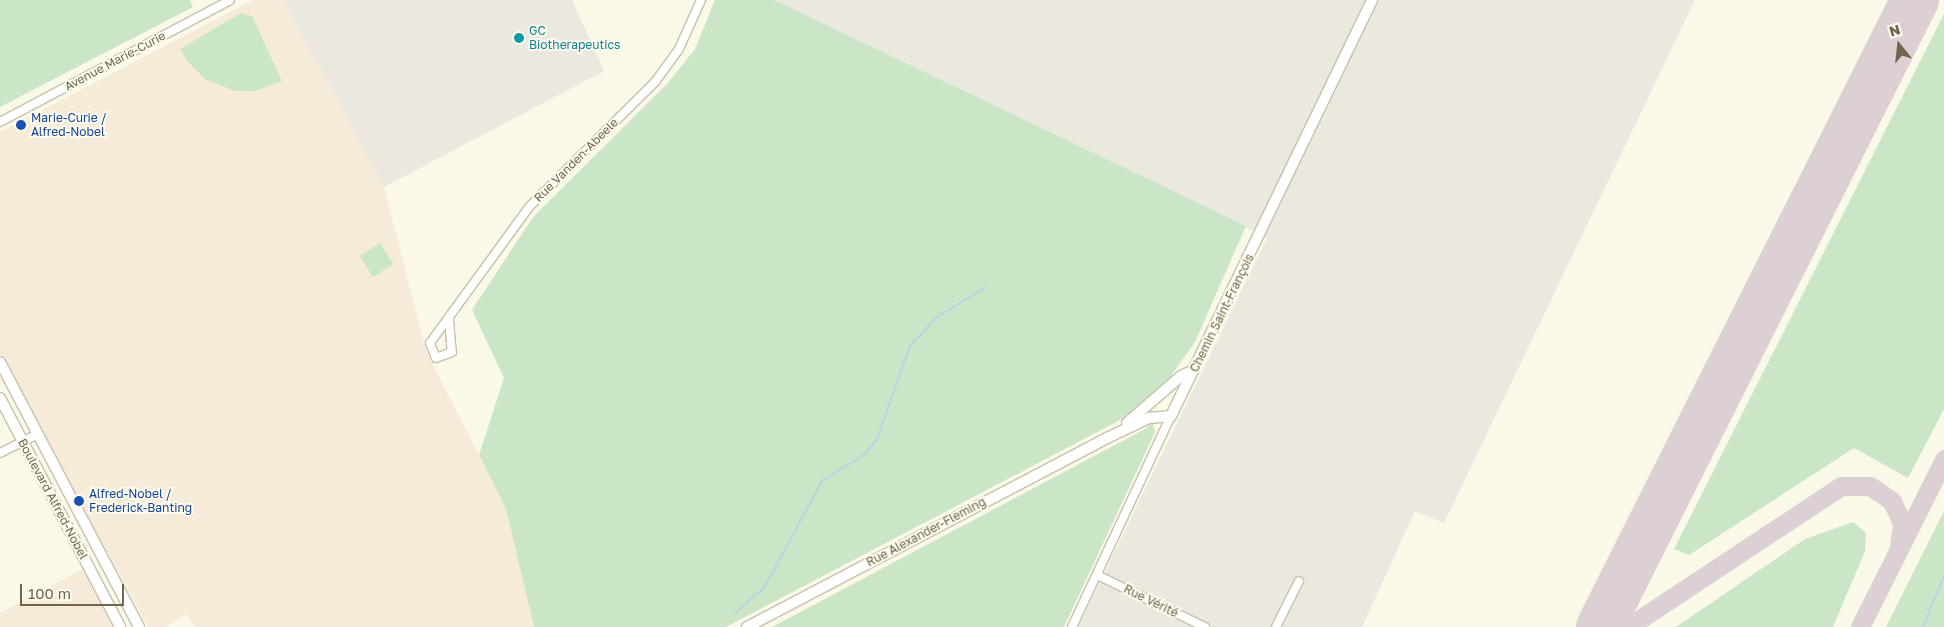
<!DOCTYPE html>
<meta charset="utf-8">
<style>
body{margin:0}
#map{position:relative;width:1944px;height:627px;overflow:hidden;background:#faf8e7;font-family:"Golos Text",sans-serif}
div>[style]{position:absolute}
[style*='--x']{left:calc(var(--x)*1px);top:calc(var(--y)*1px);width:calc(var(--w)*1px);rotate:calc(var(--a)*1deg)}
.commercial>*{inset:0;background:#f6ead9}
.industrial>*{inset:0;background:#ebe8e0}
.green>*{inset:0;background:#cae6c7;transform-origin:0 0}
.stream>*{height:2px;margin:-1px;padding:0 1px;transform-origin:1px;border-radius:1px;background:#bed2e1}
.taxiway>*{height:19px;margin:-9.5px;padding:0 9.5px;transform-origin:9.5px;border-radius:9.5px;background:#dcd0d4}
.runway>*{height:48px;margin:-24px;padding:0 24px;transform-origin:24px;border-radius:24px;background:#dcd0d4}
.roads{filter:drop-shadow(1px 0 #c8c0ac) drop-shadow(-1px 0 #c8c0ac) drop-shadow(0 1px #c8c0ac) drop-shadow(0 -1px #c8c0ac)}
.minor>*{height:8px;margin:-4px;padding:0 4px;transform-origin:4px;border-radius:4px;background:#fff}
.tertiary>*{height:10px;margin:-5px;padding:0 5px;transform-origin:5px;border-radius:5px;background:#fff}
.dots>*{width:14px;height:14px;translate:-50% -50%;box-sizing:border-box;border:2px solid #fdfbed;border-radius:50%}
span{translate:-50% -50%;white-space:nowrap;text-align:center;line-height:1.15;-webkit-text-stroke:4px #fdfbed;paint-order:stroke}
.culture-label{font-size:12px;color:#0d838f}
.left{translate:0 -50%;text-align:left}
.street-label{font-size:12px;color:#71654e}
.transit-label{font-size:12px;color:#164399}
.north{position:absolute;left:1874px;top:20px;width:50px;height:50px;-webkit-text-stroke:4px #fdfbed;paint-order:stroke;rotate:344deg;font-size:14px;font-weight:700;line-height:20px;text-align:center;color:#71654e}
.north::after{content:'';display:block;margin:auto;width:18px;height:22px;background:#71654e;clip-path:polygon(50% 0,100% 100%,50% 72%,0 100%)}
.scale{position:absolute;left:20px;top:584px;width:104px;height:22px;box-sizing:border-box;border:2px solid #71654e;border-top:0;padding-left:6px;font-size:15px;line-height:18px;white-space:nowrap;color:#71654e;-webkit-text-stroke:4px #fdfbed;paint-order:stroke}
</style>
<div id="map">
<div class="commercial">
<div style="clip-path:polygon(253px 0,283px 0,384px 187px,426px 351px,506px 509px,534px 627px,195px 627px,187px 614px,166px 627px,148px 627px,0 354px,0 132px)"></div>
<div style="clip-path:polygon(83px 569px,113px 627px,0 627px,0 613px)"></div>
</div>
<div class="industrial">
<div style="clip-path:polygon(283px 0,572px 0,604px 71px,384px 187px)"></div>
<div style="clip-path:polygon(774px 0,1695px 0,1444px 523px,1415px 511px,1362px 627px,1078px 627px,1267px 238px)"></div>
</div>
<div class="green">
<div style="clip-path:polygon(0 0,190px 0,193px 7px,0 107px)"></div>
<div style="clip-path:polygon(715px 0,774px 0,1246px 226px,1195px 342px,1168px 380px,1120px 420px,726px 627px,534px 627px,506px 509px,479px 455px,504px 378px,472px 310px,533px 217px,668px 83px,695px 49px)"></div>
<div style="clip-path:polygon(241px 13px,252px 16px,282px 81px,255px 91px,235px 91px,205px 79px,188px 62px,180px 49px)"></div>
<div style="clip-path:polygon(1944px 14px,1944px 409px,1908px 478px,1854px 448px,1689px 555px,1674px 549px)"></div>
<div style="left:380px;top:243px;width:25px;height:24px;rotate:58deg"></div>
<div style="clip-path:polygon(1152px 421px,1155px 432px,1064px 627px,772px 627px,1147px 428px)"></div>
<div style="clip-path:polygon(1944px 511px,1944px 627px,1886px 627px)"></div>
<div style="clip-path:polygon(1853px 522px,1866px 533px,1865px 551px,1833px 627px,1676px 627px,1805px 539px)"></div>
</div>
<div class="stream">
<div style="--x:734;--y:614;--w:40;--a:-41"></div>
<div style="--x:764;--y:588;--w:122;--a:-61.5"></div>
<div style="--x:822;--y:481;--w:51;--a:-32.1"></div>
<div style="--x:865;--y:454;--w:19;--a:-51"></div>
<div style="--x:877;--y:439;--w:99;--a:-70.5"></div>
<div style="--x:910;--y:346;--w:41;--a:-47"></div>
<div style="--x:938;--y:316;--w:55;--a:-30.8"></div>
<div style="--x:1923;--y:627;--w:55;--a:-67.6"></div>
</div>
<div class="taxiway">
<div style="--x:1628;--y:627;--w:255;--a:-33.5"></div>
<div style="--x:1841;--y:486;--w:29;--a:0"></div>
<div style="--x:1870;--y:486;--w:27;--a:34"></div>
<div style="--x:1892;--y:501;--w:24;--a:66"></div>
<div style="--x:1902;--y:523;--w:26;--a:97"></div>
<div style="--x:1860;--y:627;--w:188;--a:-63.4"></div>
</div>
<div class="runway">
<div style="--x:1600;--y:627;--w:702;--a:-63.33"></div>
</div>
<div class="roads">
<div class="minor">
<div style="--x:0;--y:122;--w:260;--a:-27.9"></div>
<div style="--x:449;--y:320;--w:32;--a:85"></div>
<div style="--x:452;--y:352;--w:17;--a:159"></div>
<div style="--x:436;--y:358;--w:16;--a:-112"></div>
<div style="--x:430;--y:343;--w:168;--a:-53.9"></div>
<div style="--x:529;--y:207;--w:177;--a:-44.8"></div>
<div style="--x:655;--y:82;--w:41;--a:-54"></div>
<div style="--x:679;--y:49;--w:54;--a:-65.8"></div>
<div style="--x:0;--y:453;--w:42;--a:-26.6"></div>
<div style="--x:1097;--y:575;--w:120;--a:25.7"></div>
<div style="--x:1072;--y:627;--w:233;--a:-64.9"></div>
<div style="--x:1276;--y:627;--w:51;--a:-63.4"></div>
</div>
<div class="tertiary">
<div style="--x:0;--y:362;--w:299;--a:62.3"></div>
<div style="--x:0;--y:398;--w:259;--a:62.3"></div>
<div style="--x:1127;--y:423;--w:72;--a:-41"></div>
<div style="--x:1181;--y:376;--w:14;--a:-25"></div>
<div style="--x:747;--y:627;--w:407;--a:-27.7"></div>
<div style="--x:1107;--y:438;--w:47;--a:-25.5"></div>
<div style="--x:1149;--y:418;--w:22;--a:-5"></div>
<div style="--x:1171;--y:416;--w:462;--a:-64.2"></div>
</div>
</div>
<div class="dots">
<div style="left:519px;top:38px;background:#0f9aa8"></div>
<div style="left:21px;top:125px;background:#1a4fb4"></div>
<div style="left:79px;top:501px;background:#1a4fb4"></div>
</div>
<div class="culture-label">
<span class="left" style="left:529px;top:38px">GC<br>Biotherapeutics</span>
</div>
<div class="street-label">
<span style="left:115px;top:61px;rotate:-28deg">Avenue Marie-Curie</span>
<span style="left:576px;top:160px;rotate:-45deg">Rue Vanden-Abeele</span>
<span style="left:1222px;top:313px;rotate:-64deg">Chemin Saint-François</span>
<span style="left:53px;top:499px;rotate:62deg">Boulevard Alfred-Nobel</span>
<span style="left:926px;top:532px;rotate:-28deg">Rue Alexander-Fleming</span>
<span style="left:1151px;top:601px;rotate:26deg">Rue Vérité</span>
</div>
<div class="transit-label">
<span class="left" style="left:31px;top:125px">Marie-Curie /<br>Alfred-Nobel</span>
<span class="left" style="left:89px;top:501px">Alfred-Nobel /<br>Frederick-Banting</span>
</div>
<div class="north">N</div>
<div class="scale">100 m</div>
</div>
